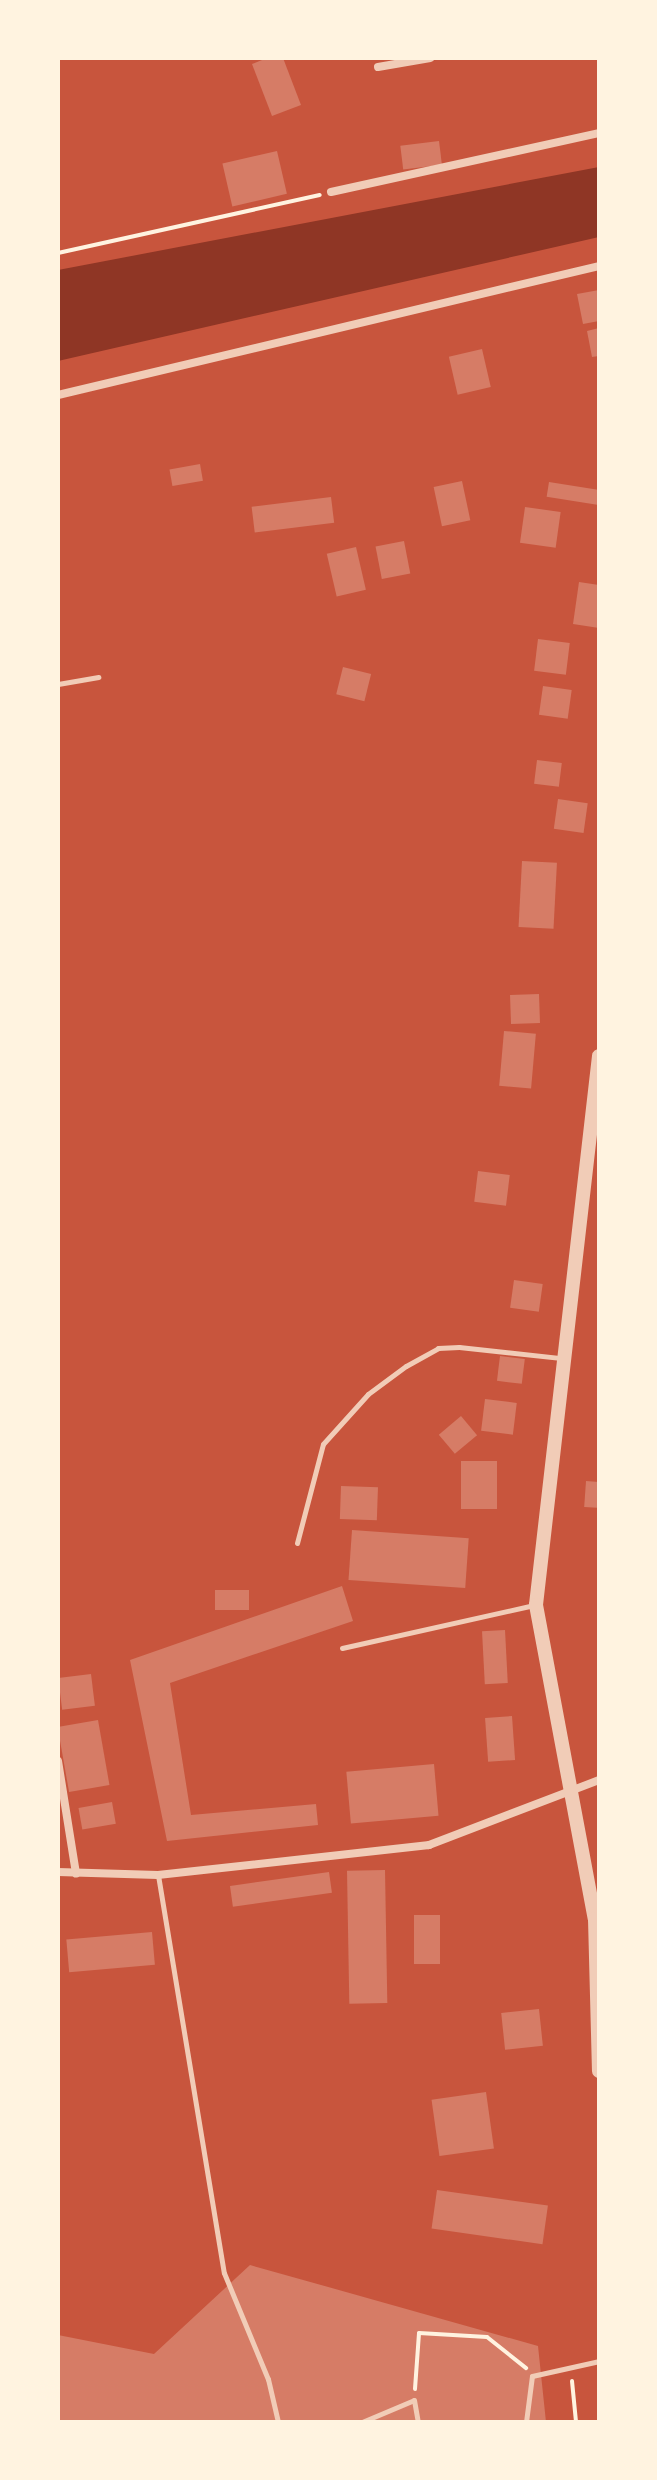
<!DOCTYPE html>
<style>
body{margin:0}
#map{position:relative;width:657px;height:2480px;overflow:hidden;background:#c8553d;font-family:Overpass,sans-serif}
div>[style]{position:absolute}
[style*='--x']{left:calc(var(--x)*1px);top:calc(var(--y)*1px);width:calc(var(--w)*1px);rotate:calc(var(--a)*1deg)}
.water>*{inset:0;background:#8f3625}
.building>*{inset:0;background:#d67c66;transform-origin:0 0}
.path>*{height:4px;margin:-2px;padding:0 2px;transform-origin:2px;border-radius:2px;background:#fff3e0}
.service>*{height:5px;margin:-2.5px;padding:0 2.5px;transform-origin:2.5px;border-radius:2.5px;background:#f1ccb7}
.minor>*{height:8px;margin:-4px;padding:0 4px;transform-origin:4px;border-radius:4px;background:#f1ccb7}
.tertiary>*{height:14px;margin:-7px;padding:0 7px;transform-origin:7px;border-radius:7px;background:#f1ccb7}
span{translate:-50% -50%;white-space:nowrap;text-align:center;line-height:1.15;-webkit-text-stroke:7px #fff3e0;paint-order:stroke}
.frame{position:absolute;inset:0;border:60px solid #fff3e0;pointer-events:none}
</style>
<div id="map">
<div class="water">
<div style="clip-path:polygon(599px 167px,599px 237px,58px 361px,58px 270px)"></div>
</div>
<div class="building">
<div style="clip-path:polygon(267px 58px,283px 58px,301px 105px,272px 116px,252px 64px)"></div>
<div style="left:439px;top:141px;width:24px;height:39px;rotate:83deg"></div>
<div style="left:277px;top:151px;width:44px;height:56px;rotate:77deg"></div>
<div style="clip-path:polygon(599px 290px,599px 321px,583px 324px,577px 294px)"></div>
<div style="clip-path:polygon(599px 328px,599px 356px,592px 357px,587px 331px)"></div>
<div style="left:482px;top:349px;width:39px;height:34px;rotate:77deg"></div>
<div style="left:200px;top:464px;width:17px;height:31px;rotate:80deg"></div>
<div style="left:462px;top:481px;width:40px;height:29px;rotate:78deg"></div>
<div style="left:549px;top:482px;width:51px;height:15px;rotate:9deg"></div>
<div style="left:331px;top:497px;width:26px;height:80px;rotate:83deg"></div>
<div style="left:525px;top:507px;width:36px;height:36px;rotate:8deg"></div>
<div style="left:404px;top:541px;width:33px;height:29px;rotate:79deg"></div>
<div style="left:356px;top:547px;width:44px;height:30px;rotate:77deg"></div>
<div style="clip-path:polygon(579px 582px,599px 585px,599px 628px,573px 624px)"></div>
<div style="left:538px;top:639px;width:32px;height:32px;rotate:7deg"></div>
<div style="left:343px;top:667px;width:29px;height:28px;rotate:14deg"></div>
<div style="left:543px;top:686px;width:29px;height:29px;rotate:8deg"></div>
<div style="left:537px;top:760px;width:25px;height:24px;rotate:7deg"></div>
<div style="left:558px;top:799px;width:30px;height:30px;rotate:8deg"></div>
<div style="left:522px;top:861px;width:35px;height:66px;rotate:3deg"></div>
<div style="left:539px;top:994px;width:29px;height:29px;rotate:88deg"></div>
<div style="left:504px;top:1031px;width:32px;height:55px;rotate:5deg"></div>
<div style="left:478px;top:1171px;width:32px;height:31px;rotate:7deg"></div>
<div style="left:514px;top:1280px;width:29px;height:28px;rotate:8deg"></div>
<div style="left:500px;top:1356px;width:25px;height:25px;rotate:7deg"></div>
<div style="left:485px;top:1399px;width:32px;height:32px;rotate:7deg"></div>
<div style="left:461px;top:1416px;width:25px;height:29px;rotate:50deg"></div>
<div style="left:461px;top:1461px;width:36px;height:48px"></div>
<div style="left:586px;top:1481px;width:13px;height:26px;rotate:4deg"></div>
<div style="left:341px;top:1486px;width:37px;height:33px;rotate:2deg"></div>
<div style="left:352px;top:1530px;width:117px;height:50px;rotate:4deg"></div>
<div style="clip-path:polygon(342px 1586px,353px 1621px,170px 1683px,191px 1815px,316px 1804px,318px 1825px,167px 1841px,130px 1660px)"></div>
<div style="left:215px;top:1590px;width:34px;height:20px"></div>
<div style="left:505px;top:1630px;width:53px;height:23px;rotate:87deg"></div>
<div style="left:91px;top:1674px;width:32px;height:33px;rotate:83deg"></div>
<div style="left:512px;top:1716px;width:44px;height:27px;rotate:86deg"></div>
<div style="left:98px;top:1720px;width:66px;height:41px;rotate:80deg"></div>
<div style="left:434px;top:1764px;width:52px;height:88px;rotate:85deg"></div>
<div style="left:112px;top:1802px;width:22px;height:34px;rotate:80deg"></div>
<div style="left:385px;top:1870px;width:133px;height:38px;rotate:89deg"></div>
<div style="left:329px;top:1872px;width:21px;height:100px;rotate:82deg"></div>
<div style="left:414px;top:1915px;width:26px;height:49px"></div>
<div style="left:152px;top:1932px;width:33px;height:86px;rotate:85deg"></div>
<div style="left:539px;top:2009px;width:37px;height:38px;rotate:84deg"></div>
<div style="left:486px;top:2092px;width:57px;height:55px;rotate:82deg"></div>
<div style="left:437px;top:2190px;width:112px;height:39px;rotate:8deg"></div>
<div style="clip-path:polygon(250px 2265px,538px 2346px,546px 2422px,58px 2422px,58px 2335px,154px 2354px)"></div>
</div>
<div class="path">
<div style="--x:58;--y:253;--w:268;--a:-12.5"></div>
<div style="--x:572;--y:2381;--w:41;--a:84.4"></div>
<div style="--x:415;--y:2389;--w:56;--a:-85.9"></div>
<div style="--x:419;--y:2333;--w:68;--a:3.4"></div>
<div style="--x:487;--y:2337;--w:50;--a:38.5"></div>
</div>
<div class="service">
<div style="--x:58;--y:684;--w:41;--a:-9.9"></div>
<div style="--x:297;--y:1543;--w:102;--a:-75.3"></div>
<div style="--x:323;--y:1444;--w:67;--a:-48"></div>
<div style="--x:368;--y:1394;--w:47;--a:-36.4"></div>
<div style="--x:406;--y:1366;--w:37;--a:-29"></div>
<div style="--x:438;--y:1348;--w:21;--a:-3"></div>
<div style="--x:459;--y:1347;--w:103;--a:6.2"></div>
<div style="--x:342;--y:1648;--w:198;--a:-12.6"></div>
<div style="--x:158;--y:1875;--w:403;--a:80.6"></div>
<div style="--x:224;--y:2273;--w:115;--a:67.5"></div>
<div style="--x:268;--y:2379;--w:44;--a:76.9"></div>
<div style="--x:362;--y:2422;--w:56;--a:-22.9"></div>
<div style="--x:414;--y:2400;--w:22;--a:80"></div>
<div style="--x:526;--y:2422;--w:46;--a:-82.6"></div>
<div style="--x:532;--y:2376;--w:69;--a:-12.6"></div>
</div>
<div class="minor">
<div style="--x:378;--y:67;--w:53;--a:-9.8"></div>
<div style="--x:331;--y:192;--w:274;--a:-12.4"></div>
<div style="--x:58;--y:395;--w:556;--a:-13.41"></div>
<div style="--x:58;--y:1761;--w:114;--a:80.9"></div>
<div style="--x:58;--y:1872;--w:100;--a:1.7"></div>
<div style="--x:158;--y:1875;--w:273;--a:-6.3"></div>
<div style="--x:429;--y:1845;--w:182;--a:-20.9"></div>
</div>
<div class="tertiary">
<div style="--x:599;--y:1056;--w:553;--a:96.55"></div>
<div style="--x:536;--y:1605;--w:319;--a:79.4"></div>
<div style="--x:595;--y:1919;--w:152;--a:88.5"></div>
</div>
<div class="frame"></div>
</div>
